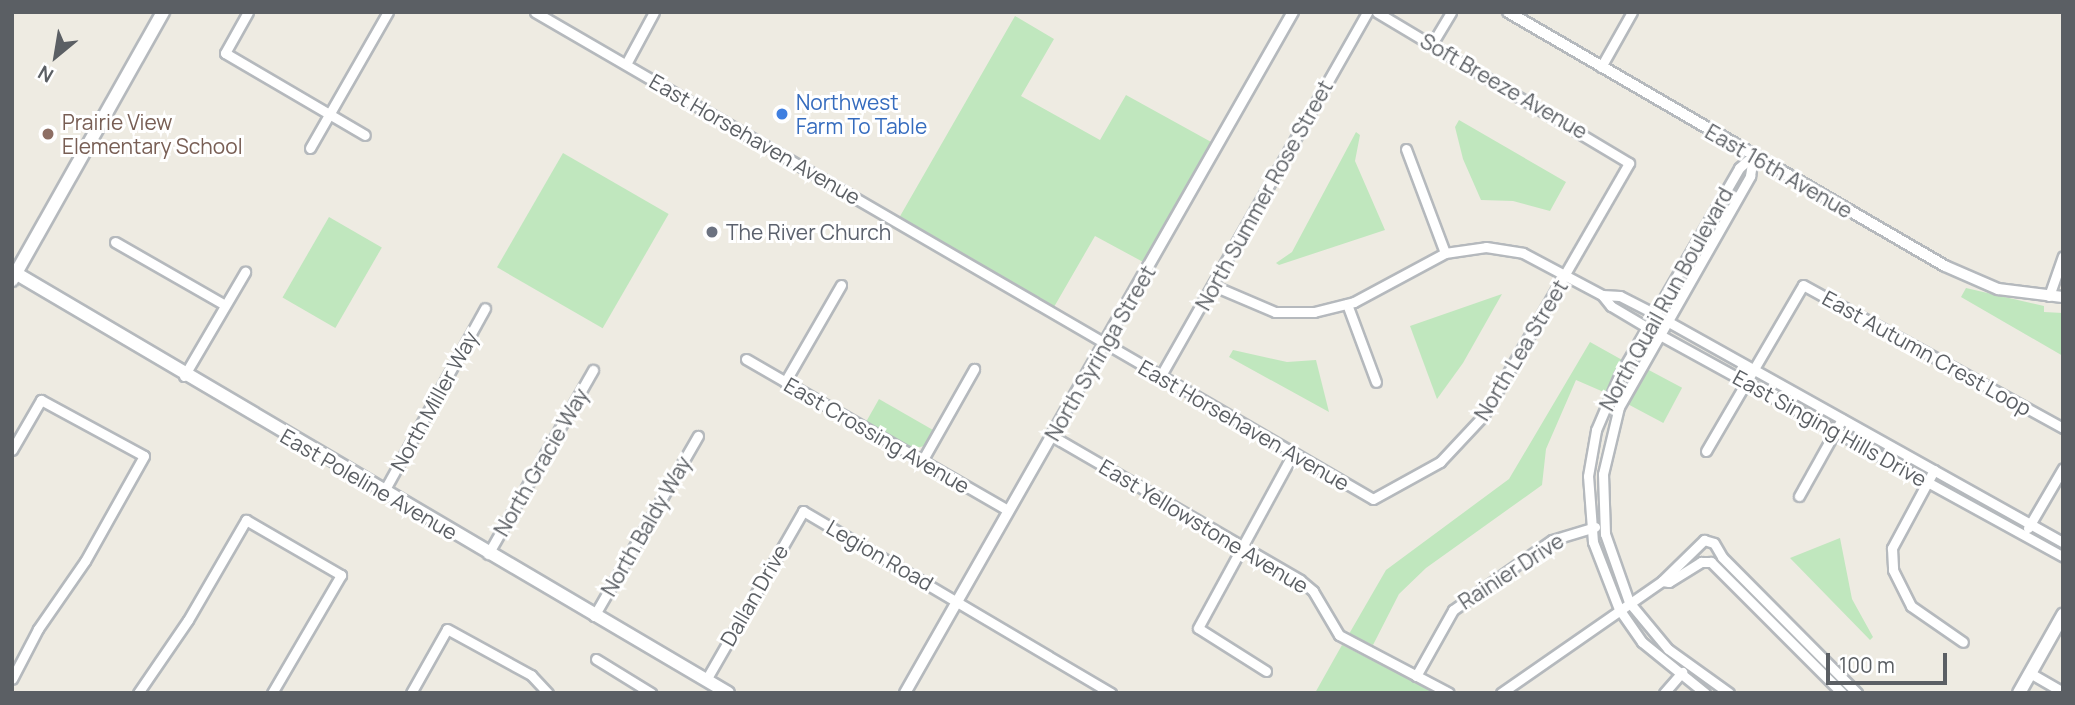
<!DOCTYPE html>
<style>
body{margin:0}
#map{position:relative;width:2075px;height:705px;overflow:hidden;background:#eeebe2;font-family:Manrope,sans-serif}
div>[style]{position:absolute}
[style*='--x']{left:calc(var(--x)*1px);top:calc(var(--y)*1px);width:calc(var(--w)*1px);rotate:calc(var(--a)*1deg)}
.green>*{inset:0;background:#c0e7be;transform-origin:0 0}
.roads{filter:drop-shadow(2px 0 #b5b9bd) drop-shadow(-2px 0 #b5b9bd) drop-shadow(0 2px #b5b9bd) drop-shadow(0 -2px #b5b9bd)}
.minor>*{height:9px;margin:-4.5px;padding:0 4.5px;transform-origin:4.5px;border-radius:4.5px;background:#fff}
.tertiary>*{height:10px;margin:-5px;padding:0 5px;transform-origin:5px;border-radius:5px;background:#fff}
.secondary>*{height:12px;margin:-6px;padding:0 6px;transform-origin:6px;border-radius:6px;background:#fff}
.dots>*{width:19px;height:19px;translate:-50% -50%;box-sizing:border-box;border:4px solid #fff;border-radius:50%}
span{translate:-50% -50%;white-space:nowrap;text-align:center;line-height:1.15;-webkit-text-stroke:6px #fff;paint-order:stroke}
.street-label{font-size:21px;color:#5b5f64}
.shop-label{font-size:21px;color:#366cbe}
.left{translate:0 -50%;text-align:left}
.education-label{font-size:21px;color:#785e54}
.worship-label{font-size:21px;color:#5b616d}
.frame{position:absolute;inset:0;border:14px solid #5b5f64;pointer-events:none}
.north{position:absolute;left:21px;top:21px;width:70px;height:70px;-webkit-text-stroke:5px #fff;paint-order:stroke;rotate:210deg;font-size:19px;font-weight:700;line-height:28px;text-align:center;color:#5b5f64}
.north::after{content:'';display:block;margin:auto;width:24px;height:32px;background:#5b5f64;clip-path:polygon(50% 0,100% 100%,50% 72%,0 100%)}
.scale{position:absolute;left:1826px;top:653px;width:121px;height:32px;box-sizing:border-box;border:4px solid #5b5f64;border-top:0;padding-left:9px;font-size:21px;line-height:24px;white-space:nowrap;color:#5b5f64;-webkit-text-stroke:5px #fff;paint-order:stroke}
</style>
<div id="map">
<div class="green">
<div style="clip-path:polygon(1015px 16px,1054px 39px,1021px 96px,1100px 140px,1126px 95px,1213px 143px,1145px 263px,1095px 236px,1054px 307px,899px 218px)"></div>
<div style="clip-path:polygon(1459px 120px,1566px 182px,1550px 211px,1513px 201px,1481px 200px,1463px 159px,1455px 127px)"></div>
<div style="clip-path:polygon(1356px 132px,1360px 135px,1355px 161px,1385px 230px,1279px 265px,1276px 263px,1292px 252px)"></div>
<div style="left:563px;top:153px;width:122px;height:132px;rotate:30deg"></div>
<div style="left:329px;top:217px;width:61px;height:93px;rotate:30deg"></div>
<div style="clip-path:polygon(1966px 288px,2044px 306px,2044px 312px,2063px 313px,2063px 356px,1961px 297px)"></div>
<div style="clip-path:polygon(1502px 294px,1463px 363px,1437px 399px,1410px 326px)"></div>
<div style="clip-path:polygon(1590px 342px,1624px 361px,1606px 393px,1576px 380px,1546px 449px,1542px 485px,1426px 568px,1399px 594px,1373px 645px,1349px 634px,1386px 570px,1509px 479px)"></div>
<div style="clip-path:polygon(1233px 350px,1287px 362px,1316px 360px,1329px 412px,1229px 357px)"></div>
<div style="left:1645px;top:368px;width:42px;height:40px;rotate:28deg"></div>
<div style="clip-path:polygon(879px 399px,933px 430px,924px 446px,913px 449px,866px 422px)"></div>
<div style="clip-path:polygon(1840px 538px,1852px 599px,1873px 637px,1870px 640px,1790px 558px)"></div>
<div style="clip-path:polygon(1342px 645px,1354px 651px,1436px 693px,1315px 693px)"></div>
</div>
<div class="roads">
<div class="minor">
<div style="--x:248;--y:12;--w:47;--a:119.3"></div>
<div style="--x:225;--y:53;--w:162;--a:30.4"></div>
<div style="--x:535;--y:12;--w:969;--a:30.16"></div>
<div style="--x:1373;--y:499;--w:77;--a:-28.9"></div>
<div style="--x:1440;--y:462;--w:63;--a:-46.9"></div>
<div style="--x:1483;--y:416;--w:292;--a:-60"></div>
<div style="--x:1629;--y:163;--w:294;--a:-149.1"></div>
<div style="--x:1432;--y:44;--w:37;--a:-59"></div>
<div style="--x:626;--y:64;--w:59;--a:-61.7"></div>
<div style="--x:1601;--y:67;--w:63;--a:-60.6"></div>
<div style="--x:310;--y:148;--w:157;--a:-60.2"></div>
<div style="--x:1406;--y:149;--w:111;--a:69.4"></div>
<div style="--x:115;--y:242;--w:127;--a:29.8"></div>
<div style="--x:1214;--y:286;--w:66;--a:23.1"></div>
<div style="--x:1275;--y:312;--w:39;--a:0"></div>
<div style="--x:1314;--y:312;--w:41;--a:-14"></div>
<div style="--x:1354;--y:302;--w:103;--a:-28.3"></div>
<div style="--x:1445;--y:253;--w:41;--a:-8.3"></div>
<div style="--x:1486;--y:247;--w:37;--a:9"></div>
<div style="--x:1523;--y:253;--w:89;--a:28"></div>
<div style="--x:1602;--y:295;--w:14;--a:51"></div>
<div style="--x:1611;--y:306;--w:57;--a:30.6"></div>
<div style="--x:1660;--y:335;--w:460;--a:28.8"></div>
<div style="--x:1602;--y:295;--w:18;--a:3"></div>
<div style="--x:1620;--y:296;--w:33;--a:27"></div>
<div style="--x:1649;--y:311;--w:474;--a:29.2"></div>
<div style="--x:2049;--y:296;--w:42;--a:-70.7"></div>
<div style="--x:1347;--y:304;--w:83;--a:69.6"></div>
<div style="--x:746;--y:359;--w:302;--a:30"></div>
<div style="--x:184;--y:376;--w:121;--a:-59.6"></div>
<div style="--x:1160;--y:377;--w:420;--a:-60.4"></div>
<div style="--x:785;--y:382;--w:112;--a:-60"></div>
<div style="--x:1052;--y:436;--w:287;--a:30.1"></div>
<div style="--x:1300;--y:580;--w:17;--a:40"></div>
<div style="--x:1313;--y:591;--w:51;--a:59.4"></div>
<div style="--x:1339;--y:635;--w:124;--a:27.8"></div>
<div style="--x:12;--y:450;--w:58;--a:-59.9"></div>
<div style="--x:41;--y:400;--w:117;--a:28.5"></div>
<div style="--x:144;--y:456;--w:120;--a:119.3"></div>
<div style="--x:85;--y:561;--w:83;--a:124.7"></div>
<div style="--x:38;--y:629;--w:56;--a:117.5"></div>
<div style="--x:1706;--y:451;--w:192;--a:-59.7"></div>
<div style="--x:1803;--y:285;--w:297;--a:28.8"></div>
<div style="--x:922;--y:461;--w:106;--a:-60.5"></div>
<div style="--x:1934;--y:470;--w:89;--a:118.3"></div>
<div style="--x:1892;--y:548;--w:22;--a:87"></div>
<div style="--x:1893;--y:570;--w:40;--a:63.4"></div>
<div style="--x:1911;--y:606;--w:63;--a:34.7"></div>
<div style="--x:383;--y:493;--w:211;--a:-61.1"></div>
<div style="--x:1799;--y:496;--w:88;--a:-60.8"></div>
<div style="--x:2028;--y:528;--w:69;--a:-59.7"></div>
<div style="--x:488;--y:554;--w:212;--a:-60.3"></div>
<div style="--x:1662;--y:581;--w:7;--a:8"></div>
<div style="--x:1669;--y:582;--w:38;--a:-32"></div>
<div style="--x:1701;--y:562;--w:10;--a:0"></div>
<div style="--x:1711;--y:562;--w:185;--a:45"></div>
<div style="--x:594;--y:616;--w:208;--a:-60"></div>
<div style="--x:596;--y:659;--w:65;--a:31.7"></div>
<div style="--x:1266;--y:671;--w:80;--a:-147.7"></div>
<div style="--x:1198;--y:628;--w:198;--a:-61.4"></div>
<div style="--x:2030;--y:673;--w:38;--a:30"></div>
<div style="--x:1416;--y:676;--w:76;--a:-60.7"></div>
<div style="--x:1453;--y:610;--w:121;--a:-35.3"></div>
<div style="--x:1552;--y:540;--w:45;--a:-16.8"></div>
<div style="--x:706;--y:680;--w:195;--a:-60.1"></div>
<div style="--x:803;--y:511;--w:358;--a:30.6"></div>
<div style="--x:138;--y:693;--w:88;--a:-55.6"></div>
<div style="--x:188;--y:620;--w:116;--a:-59.9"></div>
<div style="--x:246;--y:520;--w:110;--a:30.1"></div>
<div style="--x:341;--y:575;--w:137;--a:120.3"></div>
<div style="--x:411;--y:693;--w:73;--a:-60.6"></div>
<div style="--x:447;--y:629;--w:96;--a:28.7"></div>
<div style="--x:531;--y:675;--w:25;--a:47"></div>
<div style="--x:1501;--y:693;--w:196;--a:-34.8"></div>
<div style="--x:1662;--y:581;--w:59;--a:-44.3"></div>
<div style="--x:1704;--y:540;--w:10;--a:17"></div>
<div style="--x:1714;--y:543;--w:16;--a:60"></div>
<div style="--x:1722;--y:557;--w:192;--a:45.2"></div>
<div style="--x:1664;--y:693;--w:28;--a:-49"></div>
<div style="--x:1705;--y:693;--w:81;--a:-141"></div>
<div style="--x:1642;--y:642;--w:40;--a:-124.9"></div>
<div style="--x:1619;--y:609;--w:72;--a:-111.2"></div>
<div style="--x:1593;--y:542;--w:66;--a:-94.3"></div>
<div style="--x:1588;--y:476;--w:47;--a:-80.1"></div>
<div style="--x:1596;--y:430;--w:59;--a:-66.9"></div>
<div style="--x:1619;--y:376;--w:240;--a:-60"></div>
<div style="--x:1739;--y:168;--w:18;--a:-41"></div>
<div style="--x:1729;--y:693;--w:75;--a:-144.2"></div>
<div style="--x:1668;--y:649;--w:61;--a:-129.7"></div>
<div style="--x:1629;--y:602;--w:72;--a:-109.4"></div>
<div style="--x:1605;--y:534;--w:60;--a:-91.9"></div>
<div style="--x:1603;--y:474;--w:69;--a:-76.6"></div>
<div style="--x:1619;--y:407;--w:266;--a:-60.4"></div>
<div style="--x:1750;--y:176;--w:20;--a:-81"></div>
</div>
<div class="tertiary">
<div style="--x:1508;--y:12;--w:505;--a:30.17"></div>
<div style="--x:1945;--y:266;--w:58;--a:23.5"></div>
<div style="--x:1998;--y:289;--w:65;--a:7"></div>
<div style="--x:905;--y:693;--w:784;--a:-60.33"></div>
</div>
<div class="secondary">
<div style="--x:12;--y:271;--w:831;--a:30.51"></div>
<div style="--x:12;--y:280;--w:308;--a:-60.6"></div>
<div style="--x:2019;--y:693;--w:90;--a:-60.6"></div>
</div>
</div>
<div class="dots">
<div style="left:782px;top:114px;background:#3f7fe0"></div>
<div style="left:48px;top:134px;background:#8d6e63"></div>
<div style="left:712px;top:232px;background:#6b7280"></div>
</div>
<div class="street-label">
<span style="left:1504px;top:86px;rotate:30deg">Soft Breeze Avenue</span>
<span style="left:755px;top:139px;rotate:30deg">East Horsehaven Avenue</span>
<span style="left:1779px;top:171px;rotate:30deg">East 16th Avenue</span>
<span style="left:1264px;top:195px;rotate:-61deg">North Summer Rose Street</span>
<span style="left:1666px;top:299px;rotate:-61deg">North Quail Run Boulevard</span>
<span style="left:1521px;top:350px;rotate:-59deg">North Lea Street</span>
<span style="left:1100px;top:353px;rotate:-60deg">North Syringa Street</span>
<span style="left:1927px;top:353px;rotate:29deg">East Autumn Crest Loop</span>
<span style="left:434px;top:401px;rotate:-61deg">North Miller Way</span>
<span style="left:1244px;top:425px;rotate:30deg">East Horsehaven Avenue</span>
<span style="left:1830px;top:428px;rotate:29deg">East Singing Hills Drive</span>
<span style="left:877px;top:435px;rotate:30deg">East Crossing Avenue</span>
<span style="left:541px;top:462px;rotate:-60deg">North Gracie Way</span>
<span style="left:369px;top:484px;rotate:30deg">East Poleline Avenue</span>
<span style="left:646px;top:526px;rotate:-60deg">North Baldy Way</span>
<span style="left:1204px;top:526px;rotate:31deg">East Yellowstone Avenue</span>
<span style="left:880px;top:555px;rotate:30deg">Legion Road</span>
<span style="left:1511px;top:571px;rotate:-33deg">Rainier Drive</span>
<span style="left:754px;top:595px;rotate:-60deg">Dallan Drive</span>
</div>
<div class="shop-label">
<span class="left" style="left:796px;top:114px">Northwest<br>Farm To Table</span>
</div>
<div class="education-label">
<span class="left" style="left:62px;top:134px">Prairie View<br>Elementary School</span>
</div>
<div class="worship-label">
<span class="left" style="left:726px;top:232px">The River Church</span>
</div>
<div class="frame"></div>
<div class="north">N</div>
<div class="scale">100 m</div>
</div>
